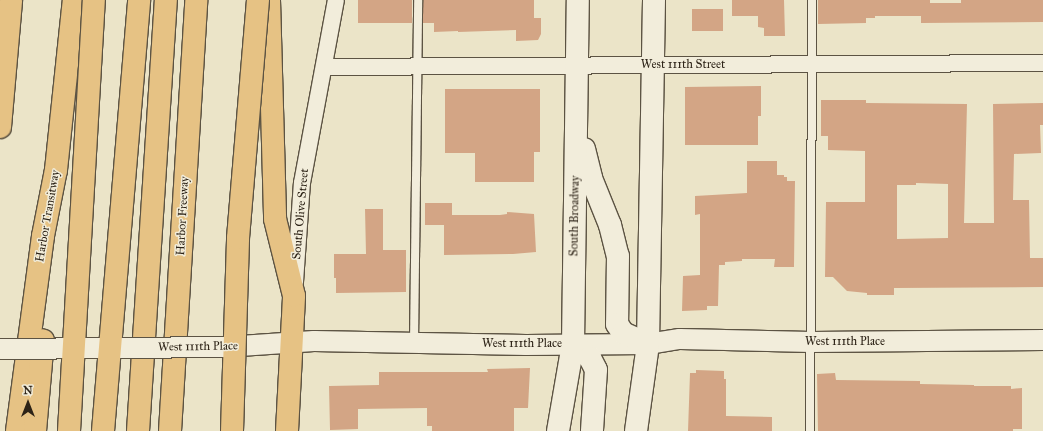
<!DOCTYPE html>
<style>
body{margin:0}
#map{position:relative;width:1043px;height:431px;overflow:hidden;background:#ebe4c8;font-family:"IM FELL Great Primer",serif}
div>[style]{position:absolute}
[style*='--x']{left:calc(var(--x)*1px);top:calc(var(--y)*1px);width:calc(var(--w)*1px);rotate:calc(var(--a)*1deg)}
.building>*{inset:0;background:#d3a585;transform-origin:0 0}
.roads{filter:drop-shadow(1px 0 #5c5343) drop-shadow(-1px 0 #5c5343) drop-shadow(0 1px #5c5343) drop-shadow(0 -1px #5c5343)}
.service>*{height:8px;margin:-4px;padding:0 4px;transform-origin:4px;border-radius:4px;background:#f2eddb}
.minor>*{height:16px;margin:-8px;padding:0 8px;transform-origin:8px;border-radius:8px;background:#f2eddb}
.tertiary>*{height:20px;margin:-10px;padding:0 10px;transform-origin:10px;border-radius:10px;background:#f2eddb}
.secondary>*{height:22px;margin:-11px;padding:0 11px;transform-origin:11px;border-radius:11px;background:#f2eddb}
.primary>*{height:22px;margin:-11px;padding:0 11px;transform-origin:11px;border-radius:11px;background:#e6c284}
.motorway>*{height:22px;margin:-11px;padding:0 11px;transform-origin:11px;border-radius:11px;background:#e6c284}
.bridges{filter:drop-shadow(1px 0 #5c5343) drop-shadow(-1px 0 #5c5343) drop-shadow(0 1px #5c5343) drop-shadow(0 -1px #5c5343)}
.tertiary-bridge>*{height:20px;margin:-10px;padding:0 10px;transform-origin:10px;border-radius:10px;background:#f2eddb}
.motorway-bridge>*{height:22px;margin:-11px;padding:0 11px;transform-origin:11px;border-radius:11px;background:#e6c284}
span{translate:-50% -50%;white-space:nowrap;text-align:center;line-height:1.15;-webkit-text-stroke:3px #f2eddb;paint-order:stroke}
.street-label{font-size:12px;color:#2d2317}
.north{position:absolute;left:8px;top:383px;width:40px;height:40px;-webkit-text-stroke:3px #f2eddb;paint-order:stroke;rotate:0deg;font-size:11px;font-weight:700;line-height:16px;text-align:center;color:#2d2317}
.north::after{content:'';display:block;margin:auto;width:14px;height:18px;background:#2d2317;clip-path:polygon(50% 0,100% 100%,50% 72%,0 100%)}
</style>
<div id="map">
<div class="building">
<div style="left:358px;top:0;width:54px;height:23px"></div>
<div style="clip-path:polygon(423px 0,534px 0,534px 18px,541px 18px,541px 34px,538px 40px,516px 41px,516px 30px,458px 32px,458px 31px,434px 32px,434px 23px,423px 23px)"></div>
<div style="clip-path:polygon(732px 0,784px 0,785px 36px,764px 36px,764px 28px,758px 27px,758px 16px,732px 16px)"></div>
<div style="clip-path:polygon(818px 0,930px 0,930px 3px,961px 3px,961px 0,1043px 0,1043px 22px,921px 23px,921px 16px,875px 16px,875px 18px,866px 18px,866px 23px,818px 24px)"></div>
<div style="left:692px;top:9px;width:31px;height:22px"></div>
<div style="clip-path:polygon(761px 86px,761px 116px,758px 116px,758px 145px,685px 145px,685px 87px)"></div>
<div style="clip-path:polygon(445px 89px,540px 89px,540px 152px,534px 152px,534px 182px,475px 182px,475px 153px,445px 153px)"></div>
<div style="clip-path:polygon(evenodd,821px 100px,866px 100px,866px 103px,967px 104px,964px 223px,994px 223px,993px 104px,1043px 103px,1043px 125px,1040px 125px,1041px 153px,1014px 154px,1013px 200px,1029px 200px,1030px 258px,1043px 258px,1043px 287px,894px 288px,894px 295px,867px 295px,867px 293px,847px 291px,833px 277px,825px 277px,826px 202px,865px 202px,865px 151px,828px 150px,828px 136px,821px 136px,821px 100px,916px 183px,948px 184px,948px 238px,897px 239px,897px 185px,916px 185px,916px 183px)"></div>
<div style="clip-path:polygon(747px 161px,777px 161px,777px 175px,784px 175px,784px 177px,787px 177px,787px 181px,795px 181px,794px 267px,774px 267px,775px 259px,742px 259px,742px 261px,725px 262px,725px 265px,719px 265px,718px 306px,707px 306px,707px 310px,682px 311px,683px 276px,700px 275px,700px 214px,695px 215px,695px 196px,747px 193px)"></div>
<div style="clip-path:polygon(425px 203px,452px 203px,452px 215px,500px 215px,507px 214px,507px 212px,534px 214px,536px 252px,513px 254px,444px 255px,444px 225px,425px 225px)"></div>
<div style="clip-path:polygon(365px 209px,383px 209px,383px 250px,406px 250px,406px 292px,336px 293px,336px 278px,334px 278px,334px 254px,366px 254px)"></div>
<div style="clip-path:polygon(530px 368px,528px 408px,514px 408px,514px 431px,432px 431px,432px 426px,427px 426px,427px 408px,358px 409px,358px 429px,330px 430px,329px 386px,379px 385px,379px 372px,488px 372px,487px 369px)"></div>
<div style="clip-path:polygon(696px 370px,724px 371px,724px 379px,726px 379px,726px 416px,772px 417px,772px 431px,688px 431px,690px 373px,696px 373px)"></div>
<div style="clip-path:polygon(835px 373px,836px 380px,920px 381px,920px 384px,974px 385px,974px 386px,1011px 386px,1011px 389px,1022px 388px,1022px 429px,1013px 429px,1013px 431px,818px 431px,817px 374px)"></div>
</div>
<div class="roads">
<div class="service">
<div style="--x:414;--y:343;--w:343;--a:-89.3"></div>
<div style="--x:810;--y:431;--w:431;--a:-89.7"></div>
</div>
<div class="minor">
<div style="--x:324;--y:67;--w:719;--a:-0.32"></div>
<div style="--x:295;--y:282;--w:99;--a:-86"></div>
<div style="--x:302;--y:183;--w:186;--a:-79.5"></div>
</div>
<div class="tertiary">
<div style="--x:225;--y:347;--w:89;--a:-3.9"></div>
<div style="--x:314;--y:341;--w:212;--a:1.1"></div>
<div style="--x:526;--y:345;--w:122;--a:-0.5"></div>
<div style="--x:648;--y:344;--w:32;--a:-9"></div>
<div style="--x:680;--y:339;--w:131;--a:1.3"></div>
<div style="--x:811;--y:342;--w:232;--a:-0.5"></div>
</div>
<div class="secondary">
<div style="--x:584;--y:149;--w:30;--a:76"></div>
<div style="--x:591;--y:178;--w:51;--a:68"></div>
<div style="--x:610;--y:225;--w:32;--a:76"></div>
<div style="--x:618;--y:256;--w:68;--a:90.8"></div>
<div style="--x:617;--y:324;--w:11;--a:56"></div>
<div style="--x:623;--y:333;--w:27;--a:24"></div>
<div style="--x:573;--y:344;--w:22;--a:39"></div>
<div style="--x:590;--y:358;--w:13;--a:63"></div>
<div style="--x:596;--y:370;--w:61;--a:93.8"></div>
<div style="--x:558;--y:431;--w:88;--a:-80.2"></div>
<div style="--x:573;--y:344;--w:344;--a:-89.2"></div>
<div style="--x:636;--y:431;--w:88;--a:-82.1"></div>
<div style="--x:648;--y:344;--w:344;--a:-89"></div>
</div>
<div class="primary">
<div style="--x:287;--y:431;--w:135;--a:-87"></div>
</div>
<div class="motorway">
<div style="--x:269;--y:0;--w:219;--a:88.4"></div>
<div style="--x:275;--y:219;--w:79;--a:76.1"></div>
<div style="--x:0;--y:127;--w:127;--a:-85"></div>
<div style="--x:17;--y:431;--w:197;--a:-82.4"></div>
<div style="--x:43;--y:236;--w:67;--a:-78.9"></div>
<div style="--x:56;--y:170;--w:171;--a:-84"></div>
<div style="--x:35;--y:431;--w:91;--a:-85"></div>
<div style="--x:138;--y:431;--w:432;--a:-86.3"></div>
<div style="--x:170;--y:431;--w:432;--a:-86.5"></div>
</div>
</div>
<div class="bridges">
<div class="tertiary-bridge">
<div style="--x:0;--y:349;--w:225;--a:-0.5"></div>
</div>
<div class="motorway-bridge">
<div style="--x:69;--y:431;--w:432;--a:-86.7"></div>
<div style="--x:103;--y:431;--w:433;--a:-85.2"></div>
<div style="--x:232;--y:431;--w:193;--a:-88.2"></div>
<div style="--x:238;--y:238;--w:239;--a:-85.2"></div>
</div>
</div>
<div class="street-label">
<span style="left:683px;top:65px">West 111th Street</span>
<span style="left:301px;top:214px;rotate:-85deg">South Olive Street</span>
<span style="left:48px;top:216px;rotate:-80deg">Harbor Transitway</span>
<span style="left:183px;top:216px;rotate:-87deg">Harbor Freeway</span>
<span style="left:575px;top:216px;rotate:-89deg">South Broadway</span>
<span style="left:845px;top:342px">West 111th Place</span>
<span style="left:522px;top:344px">West 111th Place</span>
<span style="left:198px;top:347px;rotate:-1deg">West 111th Place</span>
</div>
<div class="north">N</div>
</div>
